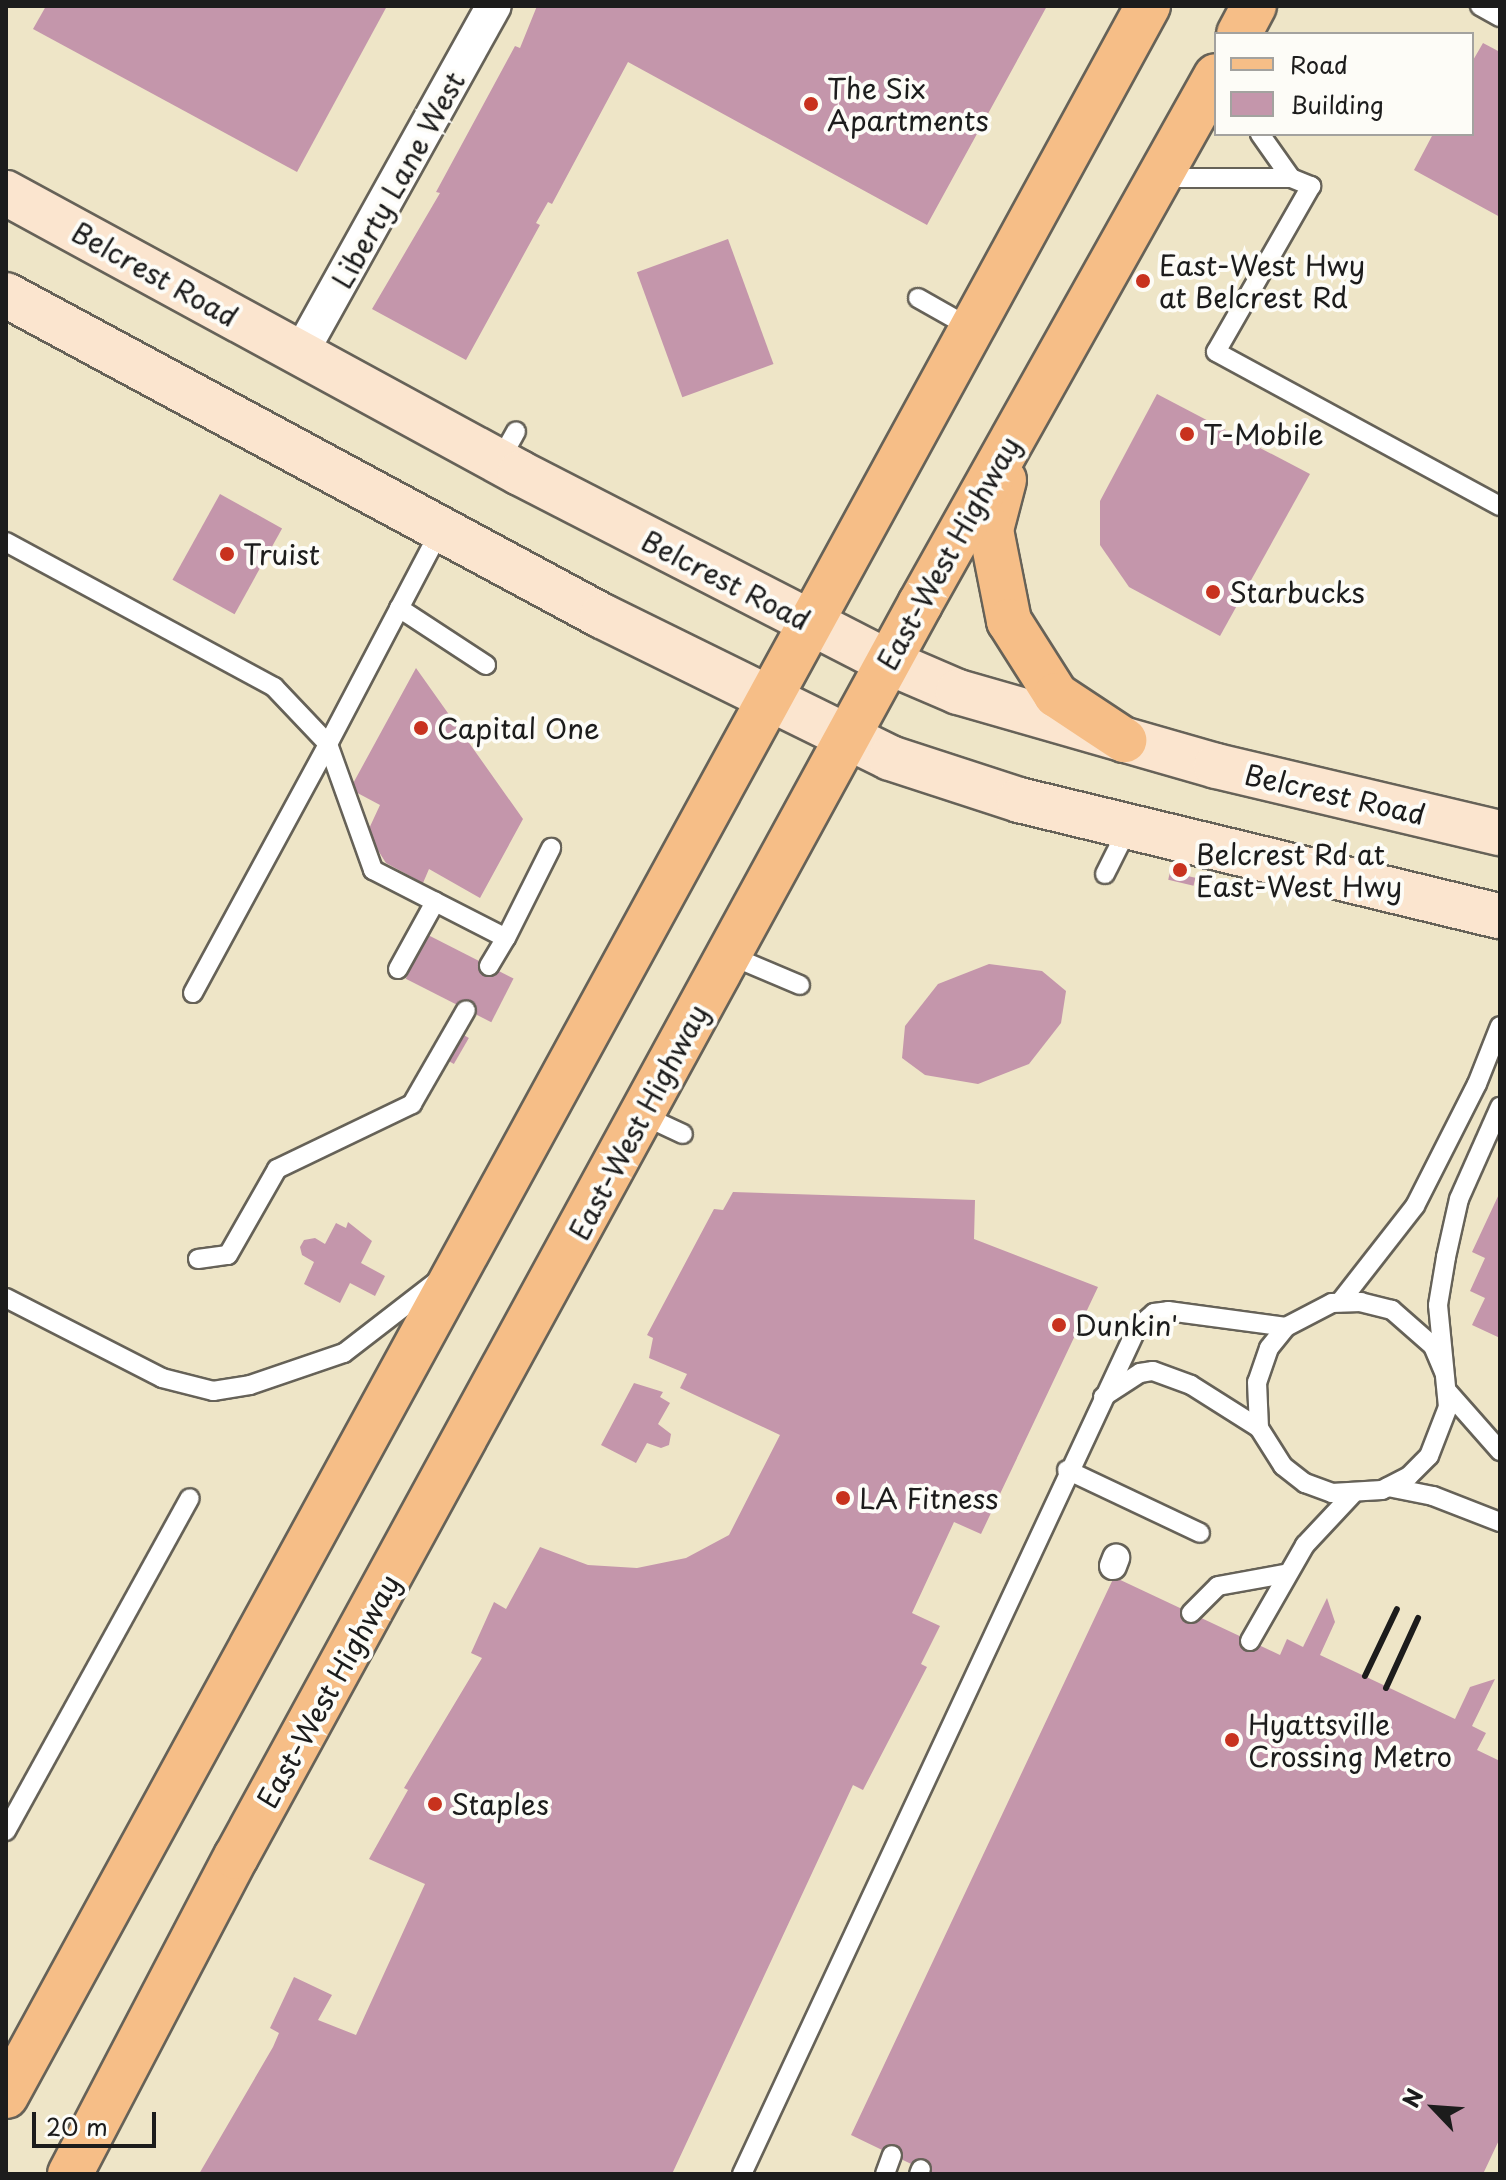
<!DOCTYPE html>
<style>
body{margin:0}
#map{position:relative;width:1506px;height:2180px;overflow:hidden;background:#eee5c7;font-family:"Playpen Sans",sans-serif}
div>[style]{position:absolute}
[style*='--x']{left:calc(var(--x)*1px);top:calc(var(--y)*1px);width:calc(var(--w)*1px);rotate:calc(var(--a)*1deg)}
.building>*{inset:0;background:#c496ab;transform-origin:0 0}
.roads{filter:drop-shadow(2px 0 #666258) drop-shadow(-2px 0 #666258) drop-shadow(0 2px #666258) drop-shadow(0 -2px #666258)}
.service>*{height:18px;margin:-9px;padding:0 9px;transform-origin:9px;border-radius:9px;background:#fff}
.pedestrian>*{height:26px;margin:-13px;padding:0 13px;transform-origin:13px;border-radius:13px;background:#fff}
.minor>*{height:34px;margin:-17px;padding:0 17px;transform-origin:17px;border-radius:17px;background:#fff}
.secondary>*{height:44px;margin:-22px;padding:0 22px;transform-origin:22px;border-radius:22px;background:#fbe5cf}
.primary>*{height:44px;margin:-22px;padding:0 22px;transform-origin:22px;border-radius:22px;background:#f6be87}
.rail>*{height:6px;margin:-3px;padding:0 3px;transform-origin:3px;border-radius:3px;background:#1c1c1c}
.dots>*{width:22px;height:22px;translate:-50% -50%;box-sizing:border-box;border:4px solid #fdfcf7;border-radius:50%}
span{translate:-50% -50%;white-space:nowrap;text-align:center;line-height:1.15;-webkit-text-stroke:8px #fdfcf7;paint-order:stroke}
.poi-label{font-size:28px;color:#1c1c1c}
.left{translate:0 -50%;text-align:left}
.street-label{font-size:28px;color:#1c1c1c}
.frame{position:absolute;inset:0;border:8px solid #1c1c1c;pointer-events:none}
.legend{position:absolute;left:1214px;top:32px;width:260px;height:104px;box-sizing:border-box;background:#fdfcf7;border:2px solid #a3a29f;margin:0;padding:10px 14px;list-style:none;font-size:24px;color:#1c1c1c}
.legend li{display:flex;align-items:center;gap:16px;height:40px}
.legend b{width:40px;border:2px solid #a3a29f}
.north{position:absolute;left:1394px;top:2068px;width:80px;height:80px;-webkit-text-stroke:6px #fdfcf7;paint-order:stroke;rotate:295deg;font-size:22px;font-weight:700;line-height:32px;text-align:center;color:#1c1c1c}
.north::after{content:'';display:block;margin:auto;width:28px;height:36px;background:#1c1c1c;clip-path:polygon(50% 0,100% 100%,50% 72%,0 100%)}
.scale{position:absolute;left:32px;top:2112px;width:124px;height:36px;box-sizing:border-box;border:4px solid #1c1c1c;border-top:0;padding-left:10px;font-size:24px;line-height:28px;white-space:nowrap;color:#1c1c1c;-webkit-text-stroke:6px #fdfcf7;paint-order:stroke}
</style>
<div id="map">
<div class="building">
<div style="clip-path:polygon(46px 6px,387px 6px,297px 172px,33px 29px)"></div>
<div style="clip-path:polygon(537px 6px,1047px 6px,927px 225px,628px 62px,552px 204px,548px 202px,536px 223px,540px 225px,466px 360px,372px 309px,440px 193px,436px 192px,515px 46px,520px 48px)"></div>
<div style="clip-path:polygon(1483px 43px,1500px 52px,1500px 217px,1414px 170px,1433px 134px,1472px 134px,1472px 62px)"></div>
<div style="left:728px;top:239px;width:133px;height:97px;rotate:70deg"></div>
<div style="clip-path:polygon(1157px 394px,1310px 474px,1220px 636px,1129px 587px,1100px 545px,1100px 501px)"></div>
<div style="left:220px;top:494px;width:71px;height:98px;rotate:29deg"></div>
<div style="clip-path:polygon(416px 668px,523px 819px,480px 898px,429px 869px,423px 883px,386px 863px,367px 833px,380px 805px,350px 789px)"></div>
<div style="left:1170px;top:872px;width:26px;height:8px;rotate:13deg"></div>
<div style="left:428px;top:935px;width:96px;height:49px;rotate:27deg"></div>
<div style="clip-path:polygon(989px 964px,1042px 971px,1066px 991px,1061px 1023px,1029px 1064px,978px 1084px,925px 1075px,902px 1058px,905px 1026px,938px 984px)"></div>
<div style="left:455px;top:1030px;width:16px;height:30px;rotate:30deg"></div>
<div style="clip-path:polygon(733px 1192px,975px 1200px,974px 1239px,1098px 1287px,981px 1534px,954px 1522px,912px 1613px,940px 1626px,921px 1664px,927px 1667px,863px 1790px,853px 1785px,672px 2174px,199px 2174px,273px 2047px,279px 2033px,270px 2028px,294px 1977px,332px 1995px,318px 2020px,356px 2035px,425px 1884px,369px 1859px,408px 1790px,404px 1788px,482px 1658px,471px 1653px,494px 1602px,506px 1609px,540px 1547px,588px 1565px,637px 1568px,686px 1558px,729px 1535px,780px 1435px,680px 1388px,687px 1374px,649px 1358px,653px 1338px,647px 1335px,714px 1209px,723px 1210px)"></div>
<div style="clip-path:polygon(1500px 1192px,1500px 1338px,1472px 1325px,1485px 1298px,1470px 1291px,1485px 1258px,1472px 1252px)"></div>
<div style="clip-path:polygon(348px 1222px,372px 1241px,361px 1263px,385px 1276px,375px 1296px,350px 1283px,340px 1303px,304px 1284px,314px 1262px,302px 1255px,300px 1247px,304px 1240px,315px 1238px,325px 1244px,336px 1223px,346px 1228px)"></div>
<div style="clip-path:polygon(634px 1383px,663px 1392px,660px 1397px,670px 1403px,658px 1424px,671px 1434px,669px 1445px,661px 1448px,647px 1443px,636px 1463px,601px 1445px)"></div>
<div style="clip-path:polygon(1114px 1577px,1280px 1655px,1287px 1639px,1303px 1647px,1327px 1598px,1335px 1622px,1320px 1655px,1455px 1719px,1470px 1687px,1495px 1679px,1472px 1726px,1486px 1733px,1477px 1750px,1500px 1761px,1500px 2138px,1483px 2174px,932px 2174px,851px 2135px)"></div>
</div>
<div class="roads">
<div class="service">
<div style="--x:1480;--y:6;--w:23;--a:29"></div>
<div style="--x:1162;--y:178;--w:129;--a:0"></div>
<div style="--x:1291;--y:178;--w:54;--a:-125.2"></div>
<div style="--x:1291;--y:178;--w:22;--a:22"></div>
<div style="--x:1311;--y:186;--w:191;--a:119.8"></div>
<div style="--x:1216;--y:352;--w:323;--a:28.5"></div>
<div style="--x:918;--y:298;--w:61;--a:29.5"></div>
<div style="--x:499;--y:462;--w:35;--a:-61"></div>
<div style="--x:6;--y:542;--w:305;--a:28.4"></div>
<div style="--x:274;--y:687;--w:79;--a:46.5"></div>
<div style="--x:328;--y:744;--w:241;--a:-62.3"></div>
<div style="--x:399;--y:608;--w:104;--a:33.2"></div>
<div style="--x:328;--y:744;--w:134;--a:70.3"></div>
<div style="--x:373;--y:870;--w:149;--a:27.1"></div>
<div style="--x:506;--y:938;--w:101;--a:-63.4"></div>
<div style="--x:1105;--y:874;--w:54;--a:-63.4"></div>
<div style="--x:729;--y:955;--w:77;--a:22.9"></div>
<div style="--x:489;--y:966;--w:33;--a:-59"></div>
<div style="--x:398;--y:969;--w:77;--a:-61.1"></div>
<div style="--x:193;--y:993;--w:283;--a:-61.5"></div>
<div style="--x:642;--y:1115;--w:45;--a:24.9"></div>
<div style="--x:198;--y:1259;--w:30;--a:-8"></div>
<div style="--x:228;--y:1255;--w:99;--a:-60.3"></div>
<div style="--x:277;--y:1169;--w:150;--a:-25.7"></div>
<div style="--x:412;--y:1104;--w:108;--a:-60.1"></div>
<div style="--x:6;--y:1298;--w:175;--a:27.1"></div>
<div style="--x:162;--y:1378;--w:53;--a:14.3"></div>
<div style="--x:213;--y:1391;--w:37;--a:-9"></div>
<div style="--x:250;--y:1385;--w:99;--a:-18.8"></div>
<div style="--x:344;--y:1353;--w:118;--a:-37.7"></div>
<div style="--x:1340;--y:1302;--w:122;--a:-52"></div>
<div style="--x:1415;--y:1206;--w:137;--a:-63.1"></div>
<div style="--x:1477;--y:1084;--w:62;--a:-68.4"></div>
<div style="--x:1444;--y:1372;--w:28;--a:-113"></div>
<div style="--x:1433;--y:1346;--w:55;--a:-138.7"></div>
<div style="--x:1392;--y:1310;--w:32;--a:-166"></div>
<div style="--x:1361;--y:1302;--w:29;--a:178"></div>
<div style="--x:1332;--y:1303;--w:52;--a:152.4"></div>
<div style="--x:1286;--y:1327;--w:27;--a:129"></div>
<div style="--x:1269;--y:1348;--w:36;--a:109"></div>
<div style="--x:1257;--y:1382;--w:46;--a:87.5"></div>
<div style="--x:1259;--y:1428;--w:45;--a:57.7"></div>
<div style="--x:1283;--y:1466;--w:28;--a:38"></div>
<div style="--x:1305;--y:1483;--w:29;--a:20"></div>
<div style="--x:1332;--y:1493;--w:50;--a:-3.4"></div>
<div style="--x:1382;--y:1490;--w:30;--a:-27"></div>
<div style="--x:1409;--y:1476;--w:28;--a:-45"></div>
<div style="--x:1429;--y:1456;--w:53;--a:-68.8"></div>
<div style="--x:1448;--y:1407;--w:102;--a:-95.6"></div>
<div style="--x:1438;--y:1305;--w:49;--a:-80.5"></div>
<div style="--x:1446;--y:1257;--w:59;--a:-77.4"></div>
<div style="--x:1459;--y:1199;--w:101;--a:-66"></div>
<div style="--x:1448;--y:1392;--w:79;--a:48.6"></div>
<div style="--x:1103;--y:1397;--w:44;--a:-33"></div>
<div style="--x:1140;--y:1373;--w:13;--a:-9"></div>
<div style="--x:1153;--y:1371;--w:40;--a:20.2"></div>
<div style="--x:1191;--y:1385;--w:80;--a:32.3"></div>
<div style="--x:1067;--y:1470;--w:147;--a:25.3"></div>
<div style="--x:1388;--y:1487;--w:46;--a:11.3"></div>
<div style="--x:1433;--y:1496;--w:72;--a:21.2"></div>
<div style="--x:1191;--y:1613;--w:38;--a:-45"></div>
<div style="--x:1218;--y:1586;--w:68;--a:-10.2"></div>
<div style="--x:1250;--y:1641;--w:111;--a:-60.2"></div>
<div style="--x:1305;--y:1545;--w:69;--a:-46.8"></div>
<div style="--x:6;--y:1831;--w:380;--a:-61.1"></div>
<div style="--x:742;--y:2174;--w:934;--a:-64.97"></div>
<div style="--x:1137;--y:1328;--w:23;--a:-41"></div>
<div style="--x:1154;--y:1313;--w:14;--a:-8"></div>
<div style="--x:1168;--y:1311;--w:119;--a:7.7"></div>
<div style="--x:885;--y:2174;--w:20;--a:-70"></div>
<div style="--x:919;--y:2174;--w:5;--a:-68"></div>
</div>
<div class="pedestrian">
<div style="--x:1113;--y:1566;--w:9;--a:-69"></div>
</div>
<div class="minor">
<div style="--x:300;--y:354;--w:398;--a:-60.9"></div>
</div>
<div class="secondary">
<div style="--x:6;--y:193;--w:585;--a:28.58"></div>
<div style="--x:520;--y:473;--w:414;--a:27.2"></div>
<div style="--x:888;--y:662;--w:76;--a:23.2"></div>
<div style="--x:958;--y:692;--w:268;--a:16"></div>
<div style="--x:1216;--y:766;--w:292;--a:13.3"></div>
<div style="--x:6;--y:295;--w:677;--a:28.31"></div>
<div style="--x:602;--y:616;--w:321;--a:26.2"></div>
<div style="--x:890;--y:758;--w:136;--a:18"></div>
<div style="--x:1019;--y:800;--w:495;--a:13.6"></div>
</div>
<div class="primary">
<div style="--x:1239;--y:34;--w:32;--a:-62"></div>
<div style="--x:1004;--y:480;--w:52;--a:104.6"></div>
<div style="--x:991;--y:530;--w:93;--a:78.8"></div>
<div style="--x:1009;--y:621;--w:88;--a:57.6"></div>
<div style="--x:1056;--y:695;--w:82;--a:33.5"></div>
<div style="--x:6;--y:2096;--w:2382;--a:-61.35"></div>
<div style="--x:70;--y:2174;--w:358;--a:-62.4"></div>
<div style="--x:236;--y:1857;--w:1428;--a:-61.37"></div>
<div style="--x:920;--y:604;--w:605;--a:-60.72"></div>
</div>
</div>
<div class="rail">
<div style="--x:1365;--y:1676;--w:74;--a:-64.5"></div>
<div style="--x:1386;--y:1688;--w:77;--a:-65.4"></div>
</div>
<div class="dots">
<div style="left:811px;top:104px;background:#c8321e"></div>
<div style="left:1143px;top:281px;background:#c8321e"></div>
<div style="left:1187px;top:434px;background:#c8321e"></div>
<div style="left:227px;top:554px;background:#c8321e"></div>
<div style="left:1213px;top:592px;background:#c8321e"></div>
<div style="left:421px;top:728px;background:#c8321e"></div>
<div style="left:1180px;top:870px;background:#c8321e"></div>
<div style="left:1059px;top:1325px;background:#c8321e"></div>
<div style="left:843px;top:1498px;background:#c8321e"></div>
<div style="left:1232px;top:1740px;background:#c8321e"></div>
<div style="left:435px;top:1804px;background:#c8321e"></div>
</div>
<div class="poi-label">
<span class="left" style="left:827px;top:104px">The Six<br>Apartments</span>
<span class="left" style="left:1159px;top:281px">East-West Hwy<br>at Belcrest Rd</span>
<span class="left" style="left:1203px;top:434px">T-Mobile</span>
<span class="left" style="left:243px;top:554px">Truist</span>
<span class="left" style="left:1229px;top:592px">Starbucks</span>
<span class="left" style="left:437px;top:728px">Capital One</span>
<span class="left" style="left:1196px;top:870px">Belcrest Rd at<br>East-West Hwy</span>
<span class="left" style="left:1075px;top:1325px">Dunkin'</span>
<span class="left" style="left:859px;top:1498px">LA Fitness</span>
<span class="left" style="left:1248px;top:1740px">Hyattsville<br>Crossing Metro</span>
<span class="left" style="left:451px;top:1804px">Staples</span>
</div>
<div class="street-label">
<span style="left:398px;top:180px;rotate:-61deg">Liberty Lane West</span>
<span style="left:155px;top:274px;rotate:29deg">Belcrest Road</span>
<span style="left:948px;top:553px;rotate:-61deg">East-West Highway</span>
<span style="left:726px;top:580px;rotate:27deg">Belcrest Road</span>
<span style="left:1335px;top:794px;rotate:13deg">Belcrest Road</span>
<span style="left:638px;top:1122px;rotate:-62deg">East-West Highway</span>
<span style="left:328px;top:1691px;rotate:-61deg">East-West Highway</span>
</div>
<div class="frame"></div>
<ul class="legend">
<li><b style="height:10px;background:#f6be87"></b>Road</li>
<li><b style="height:22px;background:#c496ab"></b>Building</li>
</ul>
<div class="north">N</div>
<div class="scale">20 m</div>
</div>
